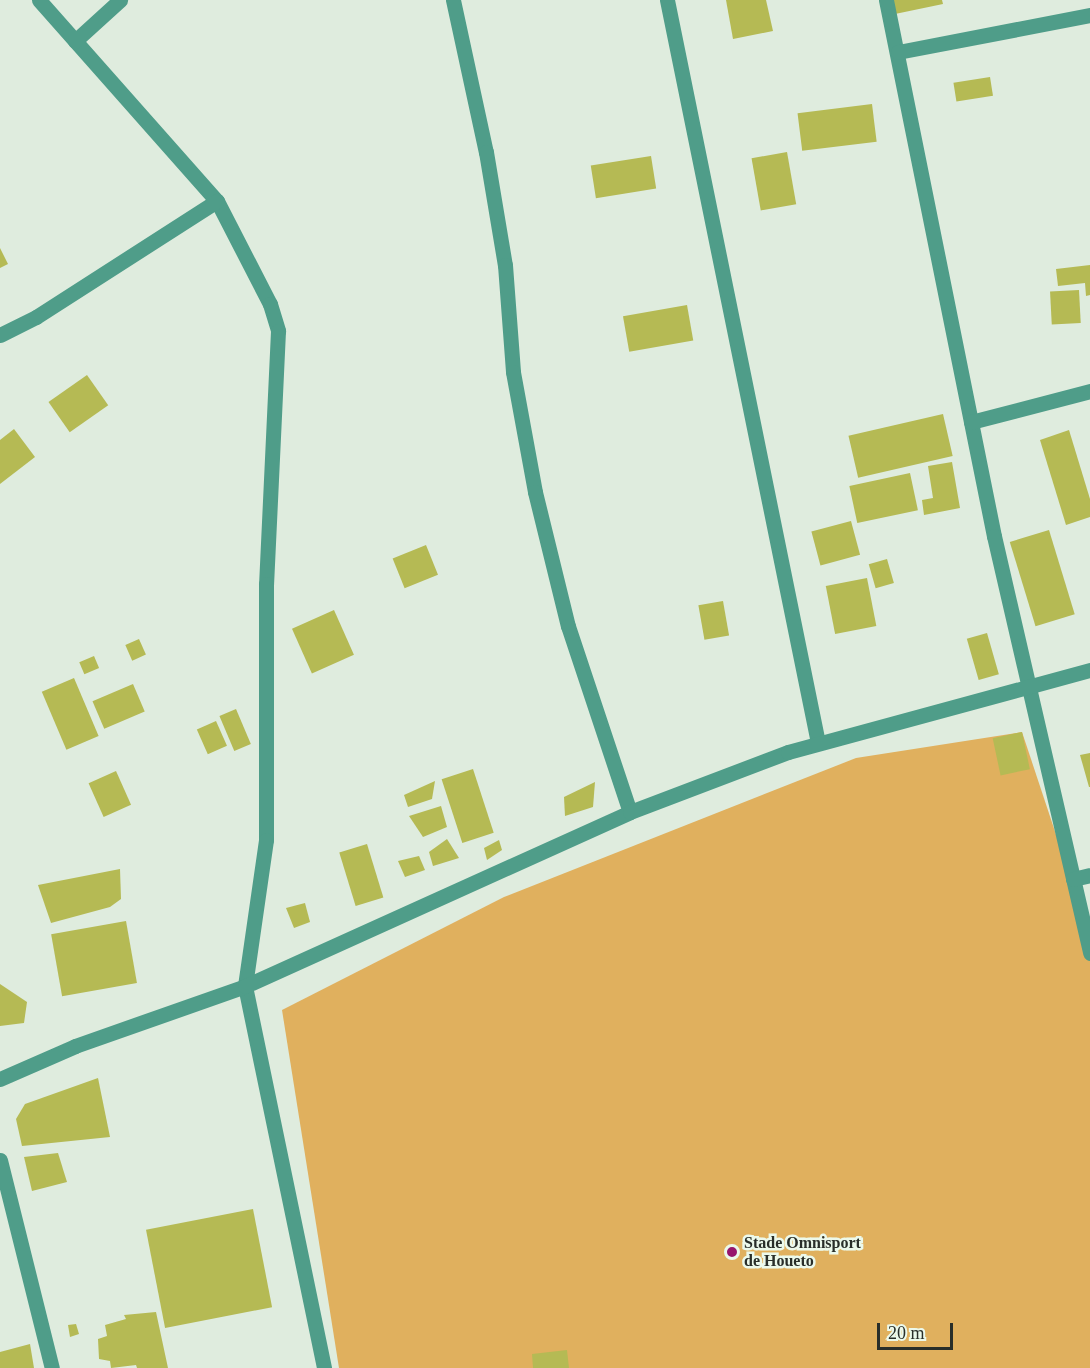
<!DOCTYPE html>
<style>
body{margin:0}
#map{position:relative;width:1090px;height:1368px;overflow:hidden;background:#dfecde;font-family:Georgia,serif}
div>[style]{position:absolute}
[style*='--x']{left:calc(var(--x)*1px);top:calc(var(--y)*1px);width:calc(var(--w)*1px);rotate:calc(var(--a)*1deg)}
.green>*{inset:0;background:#e0b05e}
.building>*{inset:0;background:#b5ba54;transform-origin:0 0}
.minor>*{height:15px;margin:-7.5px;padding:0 7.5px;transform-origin:7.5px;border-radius:7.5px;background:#4f9d89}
.dots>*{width:16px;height:16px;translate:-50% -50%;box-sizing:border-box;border:3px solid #ecf9eb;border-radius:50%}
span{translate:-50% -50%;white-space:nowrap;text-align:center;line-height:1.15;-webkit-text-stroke:5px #ecf9eb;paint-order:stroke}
.poi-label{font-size:16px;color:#292e29;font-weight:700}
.left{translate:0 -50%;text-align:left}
.scale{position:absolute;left:877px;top:1323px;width:76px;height:27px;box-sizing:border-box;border:3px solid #292e29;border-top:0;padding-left:8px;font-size:18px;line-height:21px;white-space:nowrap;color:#292e29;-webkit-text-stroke:4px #ecf9eb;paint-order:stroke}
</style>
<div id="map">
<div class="green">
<div style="clip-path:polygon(1022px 732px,1090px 937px,1090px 1368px,339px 1368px,282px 1010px,504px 897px,856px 758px)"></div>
</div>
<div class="building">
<div style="clip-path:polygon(726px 0,766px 0,773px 31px,733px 39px)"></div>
<div style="clip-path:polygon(892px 0,942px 0,943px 4px,895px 14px)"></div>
<div style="left:990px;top:77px;width:19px;height:37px;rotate:81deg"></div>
<div style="left:872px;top:104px;width:38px;height:75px;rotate:83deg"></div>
<div style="left:787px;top:152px;width:53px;height:36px;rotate:80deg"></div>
<div style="left:651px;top:156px;width:33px;height:61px;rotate:81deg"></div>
<div style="clip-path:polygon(0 248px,8px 264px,0 268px)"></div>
<div style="clip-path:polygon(1090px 265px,1090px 295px,1086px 296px,1085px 283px,1058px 286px,1056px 269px)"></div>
<div style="left:1079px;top:290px;width:33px;height:29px;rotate:87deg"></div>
<div style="left:687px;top:305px;width:36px;height:65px;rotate:80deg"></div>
<div style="left:87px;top:375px;width:37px;height:47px;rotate:55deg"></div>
<div style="left:943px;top:414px;width:43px;height:97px;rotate:77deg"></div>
<div style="clip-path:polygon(14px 429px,35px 457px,0 484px,0 440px)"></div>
<div style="clip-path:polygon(1069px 430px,1090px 499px,1090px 517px,1066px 525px,1040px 440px)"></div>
<div style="clip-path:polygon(952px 462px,960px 508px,924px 515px,922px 500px,933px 498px,928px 466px)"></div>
<div style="left:910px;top:473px;width:38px;height:62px;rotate:78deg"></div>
<div style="left:851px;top:521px;width:35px;height:41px;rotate:75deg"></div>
<div style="left:1049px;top:530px;width:88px;height:41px;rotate:73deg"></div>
<div style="left:426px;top:545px;width:32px;height:36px;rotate:68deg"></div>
<div style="left:887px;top:559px;width:25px;height:19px;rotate:74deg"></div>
<div style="left:867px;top:578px;width:49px;height:42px;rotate:79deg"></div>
<div style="left:723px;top:601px;width:35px;height:25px;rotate:80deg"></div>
<div style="left:334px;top:610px;width:49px;height:46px;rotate:66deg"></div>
<div style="left:987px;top:633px;width:43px;height:21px;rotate:74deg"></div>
<div style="left:139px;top:639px;width:17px;height:15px;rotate:66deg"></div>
<div style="left:94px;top:656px;width:13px;height:16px;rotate:67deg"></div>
<div style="left:74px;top:678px;width:63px;height:35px;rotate:67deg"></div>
<div style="left:133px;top:684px;width:30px;height:44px;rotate:67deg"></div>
<div style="left:236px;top:709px;width:38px;height:18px;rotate:67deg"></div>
<div style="left:216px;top:721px;width:27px;height:21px;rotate:66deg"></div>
<div style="left:1022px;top:732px;width:38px;height:30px;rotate:78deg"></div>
<div style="clip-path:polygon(1090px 753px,1090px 787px,1089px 787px,1080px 755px)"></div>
<div style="left:473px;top:769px;width:67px;height:33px;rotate:72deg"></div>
<div style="left:116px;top:771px;width:37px;height:30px;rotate:66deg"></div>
<div style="clip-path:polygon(435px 781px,432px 799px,408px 807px,404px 795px)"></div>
<div style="clip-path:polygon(595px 782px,593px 807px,565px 816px,564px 797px)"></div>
<div style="clip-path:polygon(441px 806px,447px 827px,423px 837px,409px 816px)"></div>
<div style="clip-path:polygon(447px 839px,459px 858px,433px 866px,429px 852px)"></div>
<div style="clip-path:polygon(499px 840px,502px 850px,487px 860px,484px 848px)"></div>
<div style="left:367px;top:844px;width:56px;height:29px;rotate:73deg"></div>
<div style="clip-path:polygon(419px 856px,425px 870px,405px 877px,398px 861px)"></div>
<div style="clip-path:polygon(120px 869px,121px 899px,110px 907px,51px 923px,38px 885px)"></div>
<div style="clip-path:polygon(305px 903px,310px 922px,294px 928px,286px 908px)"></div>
<div style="left:126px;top:921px;width:63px;height:76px;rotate:80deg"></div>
<div style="clip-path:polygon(0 984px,27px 1002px,24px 1023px,0 1026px)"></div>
<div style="clip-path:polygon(98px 1078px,110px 1137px,22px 1146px,16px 1119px,25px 1104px)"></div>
<div style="clip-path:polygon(58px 1153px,67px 1182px,32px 1191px,24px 1157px)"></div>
<div style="left:253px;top:1209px;width:100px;height:109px;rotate:79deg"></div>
<div style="clip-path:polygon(156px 1312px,168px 1368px,137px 1368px,136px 1365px,111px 1368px,110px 1361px,99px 1359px,98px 1339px,107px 1336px,105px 1325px,126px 1319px,124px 1315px)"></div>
<div style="clip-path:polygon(76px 1324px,79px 1334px,70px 1337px,68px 1325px)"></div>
<div style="clip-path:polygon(30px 1344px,34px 1368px,0 1368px,0 1352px)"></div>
<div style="clip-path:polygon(567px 1350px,569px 1368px,533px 1368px,532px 1354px)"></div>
</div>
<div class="minor">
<div style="--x:39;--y:0;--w:268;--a:48.5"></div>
<div style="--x:217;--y:201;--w:116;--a:62.8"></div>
<div style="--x:270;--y:304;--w:28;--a:73"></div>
<div style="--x:278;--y:331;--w:253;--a:92.7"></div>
<div style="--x:266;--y:584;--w:256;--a:90"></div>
<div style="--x:266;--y:840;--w:148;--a:98.2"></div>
<div style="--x:245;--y:986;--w:390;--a:78.3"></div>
<div style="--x:453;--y:0;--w:156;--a:77.8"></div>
<div style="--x:486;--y:152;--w:115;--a:80.5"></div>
<div style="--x:505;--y:265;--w:107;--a:85.7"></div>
<div style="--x:513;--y:372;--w:122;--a:79.6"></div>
<div style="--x:535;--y:492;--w:138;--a:76.2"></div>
<div style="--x:568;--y:626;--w:196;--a:71.6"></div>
<div style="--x:667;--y:0;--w:758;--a:78.51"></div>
<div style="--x:886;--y:0;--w:547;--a:78.61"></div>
<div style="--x:994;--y:536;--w:428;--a:77"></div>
<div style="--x:75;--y:41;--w:61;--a:-42.3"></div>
<div style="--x:898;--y:52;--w:196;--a:-10.9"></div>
<div style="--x:0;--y:335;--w:40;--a:-26.6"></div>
<div style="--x:36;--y:317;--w:215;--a:-32.7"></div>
<div style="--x:971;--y:422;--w:123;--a:-14.6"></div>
<div style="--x:1073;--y:879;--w:17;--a:-13"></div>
<div style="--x:0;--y:1079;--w:82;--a:-23.7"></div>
<div style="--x:75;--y:1046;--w:180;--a:-19.4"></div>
<div style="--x:245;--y:986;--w:422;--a:-24.3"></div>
<div style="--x:630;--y:812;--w:169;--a:-20.8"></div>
<div style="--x:788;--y:752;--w:313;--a:-15.2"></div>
<div style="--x:0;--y:1160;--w:214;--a:76"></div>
</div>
<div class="dots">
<div style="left:732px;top:1252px;background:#96156d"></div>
</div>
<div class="poi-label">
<span class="left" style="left:744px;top:1252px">Stade Omnisport<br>de Houeto</span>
</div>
<div class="scale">20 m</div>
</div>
